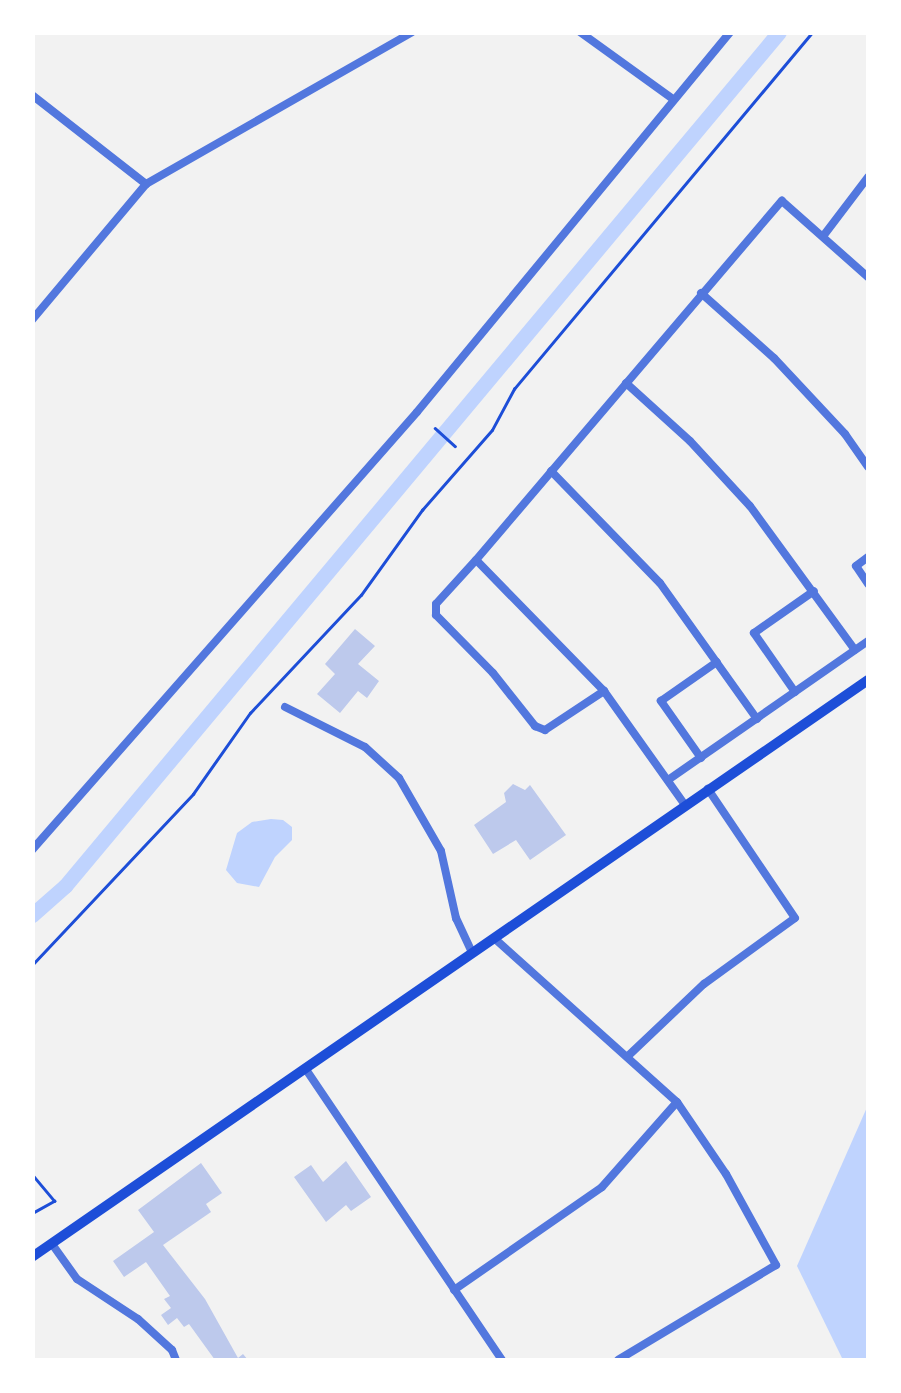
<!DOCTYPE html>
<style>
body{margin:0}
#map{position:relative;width:901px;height:1393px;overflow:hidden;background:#f2f2f2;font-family:Arial,sans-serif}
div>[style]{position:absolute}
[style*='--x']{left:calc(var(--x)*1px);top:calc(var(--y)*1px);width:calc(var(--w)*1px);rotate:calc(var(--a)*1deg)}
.water>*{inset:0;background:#bfd3fe}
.canal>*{height:15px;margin:-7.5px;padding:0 7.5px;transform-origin:7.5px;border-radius:7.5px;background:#bfd3fe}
.building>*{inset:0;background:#bdc9ec}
.path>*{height:2.5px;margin:-1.25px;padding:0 1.25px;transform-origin:1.25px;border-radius:1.25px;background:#1d4ed8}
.minor>*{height:8px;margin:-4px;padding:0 4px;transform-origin:4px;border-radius:4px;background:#5277de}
.secondary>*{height:10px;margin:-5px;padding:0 5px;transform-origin:5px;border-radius:5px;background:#1d4ed8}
span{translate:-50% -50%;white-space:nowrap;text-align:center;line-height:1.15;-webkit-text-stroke:8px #fff;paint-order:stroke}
.frame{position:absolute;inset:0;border:35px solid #fff;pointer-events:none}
</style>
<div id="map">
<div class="water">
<div style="clip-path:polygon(271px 819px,283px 820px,292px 827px,292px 840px,275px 857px,259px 887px,237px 883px,226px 870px,237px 833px,252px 822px)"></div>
<div style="clip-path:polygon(868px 1105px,868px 1360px,843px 1360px,797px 1266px)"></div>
</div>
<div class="canal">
<div style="--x:32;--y:915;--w:44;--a:-41.3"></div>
<div style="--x:65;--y:886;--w:1113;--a:-50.1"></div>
</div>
<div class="building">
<div style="clip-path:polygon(355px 629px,375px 646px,358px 664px,379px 681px,367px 698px,358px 691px,340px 713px,317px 694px,335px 674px,325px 664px)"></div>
<div style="clip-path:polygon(513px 784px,525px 790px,530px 785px,566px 835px,530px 860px,516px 840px,493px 854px,474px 825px,506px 802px,504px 793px)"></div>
<div style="clip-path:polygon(346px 1161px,371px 1197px,351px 1211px,346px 1205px,326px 1222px,294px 1177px,311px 1165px,323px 1182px)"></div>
<div style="clip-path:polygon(201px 1163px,222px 1193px,206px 1204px,211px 1212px,163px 1245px,205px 1299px,238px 1358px,243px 1354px,248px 1360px,215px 1360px,189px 1324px,184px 1327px,177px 1318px,168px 1325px,161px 1315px,171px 1308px,164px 1299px,170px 1296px,146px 1262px,124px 1277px,113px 1261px,154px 1232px,138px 1210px)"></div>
</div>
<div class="path">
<div style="--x:435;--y:428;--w:27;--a:42"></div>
<div style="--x:32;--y:965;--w:235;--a:-46.7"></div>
<div style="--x:193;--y:794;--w:99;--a:-54.9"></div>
<div style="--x:250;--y:713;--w:162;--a:-46.8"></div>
<div style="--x:361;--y:595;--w:105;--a:-54.3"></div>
<div style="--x:422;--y:510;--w:106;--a:-48.8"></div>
<div style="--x:492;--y:430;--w:47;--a:-61.8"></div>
<div style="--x:514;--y:389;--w:466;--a:-50.1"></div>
<div style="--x:32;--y:1174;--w:35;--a:50"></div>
<div style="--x:55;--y:1201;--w:26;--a:151"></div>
<div style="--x:32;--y:1278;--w:1;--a:90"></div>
</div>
<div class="minor">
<div style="--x:580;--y:32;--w:115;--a:35.8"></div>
<div style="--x:32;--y:95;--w:145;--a:38"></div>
<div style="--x:824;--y:235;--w:73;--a:-52.8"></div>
<div style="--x:701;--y:293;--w:98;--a:41.7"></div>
<div style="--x:774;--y:358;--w:104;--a:46.9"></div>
<div style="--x:845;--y:434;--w:40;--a:55.1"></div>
<div style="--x:32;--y:320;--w:177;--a:-50"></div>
<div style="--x:146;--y:184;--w:306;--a:-29.7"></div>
<div style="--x:626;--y:383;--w:86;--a:42.2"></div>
<div style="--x:690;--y:441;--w:88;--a:47.3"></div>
<div style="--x:750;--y:506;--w:178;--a:53.9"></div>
<div style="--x:551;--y:471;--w:156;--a:45.8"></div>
<div style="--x:660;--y:583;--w:167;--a:54.5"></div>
<div style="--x:868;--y:557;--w:15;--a:143"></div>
<div style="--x:856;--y:566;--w:22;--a:56"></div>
<div style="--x:476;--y:560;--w:59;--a:132.3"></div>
<div style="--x:436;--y:604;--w:11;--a:90"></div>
<div style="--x:436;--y:615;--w:81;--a:45.5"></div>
<div style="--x:493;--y:673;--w:68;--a:51.6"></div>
<div style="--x:535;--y:726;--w:11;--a:22"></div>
<div style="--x:545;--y:730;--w:71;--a:-33.5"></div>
<div style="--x:795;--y:692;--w:72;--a:-124.8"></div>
<div style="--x:754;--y:633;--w:73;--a:-35"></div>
<div style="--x:285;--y:707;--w:89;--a:26.6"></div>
<div style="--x:365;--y:747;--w:46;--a:42.4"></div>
<div style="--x:399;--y:778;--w:84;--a:60.1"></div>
<div style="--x:441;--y:851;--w:69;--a:77.4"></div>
<div style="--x:456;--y:918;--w:38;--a:65"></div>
<div style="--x:701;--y:758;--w:70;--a:-125.1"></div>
<div style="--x:661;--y:701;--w:68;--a:-34.9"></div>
<div style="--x:668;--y:780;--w:244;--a:-34.8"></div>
<div style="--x:685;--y:805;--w:140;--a:-125.4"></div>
<div style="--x:604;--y:691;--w:183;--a:-134.3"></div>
<div style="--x:476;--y:560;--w:472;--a:-49.6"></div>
<div style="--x:782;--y:201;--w:115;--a:41.5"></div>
<div style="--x:32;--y:850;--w:583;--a:-48.68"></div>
<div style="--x:417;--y:412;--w:492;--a:-50.5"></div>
<div style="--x:494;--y:938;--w:246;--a:41.9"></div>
<div style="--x:677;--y:1102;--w:87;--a:55.8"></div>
<div style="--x:726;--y:1174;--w:104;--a:61.2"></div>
<div style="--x:776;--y:1265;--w:184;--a:149"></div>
<div style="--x:628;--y:1056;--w:105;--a:-43.5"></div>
<div style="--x:704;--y:984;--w:112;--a:-36"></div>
<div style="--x:795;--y:918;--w:156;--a:-124"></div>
<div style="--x:305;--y:1068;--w:352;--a:56"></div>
<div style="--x:52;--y:1244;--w:43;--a:54.5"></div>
<div style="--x:77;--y:1279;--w:73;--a:33.3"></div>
<div style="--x:138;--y:1319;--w:46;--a:42.4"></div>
<div style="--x:172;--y:1350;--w:11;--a:68"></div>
<div style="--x:454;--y:1290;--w:180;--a:-34.8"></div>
<div style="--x:602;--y:1187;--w:113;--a:-48.6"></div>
</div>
<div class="secondary">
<div style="--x:32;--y:1257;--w:1016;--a:-34.61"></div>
</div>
<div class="frame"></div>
</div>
